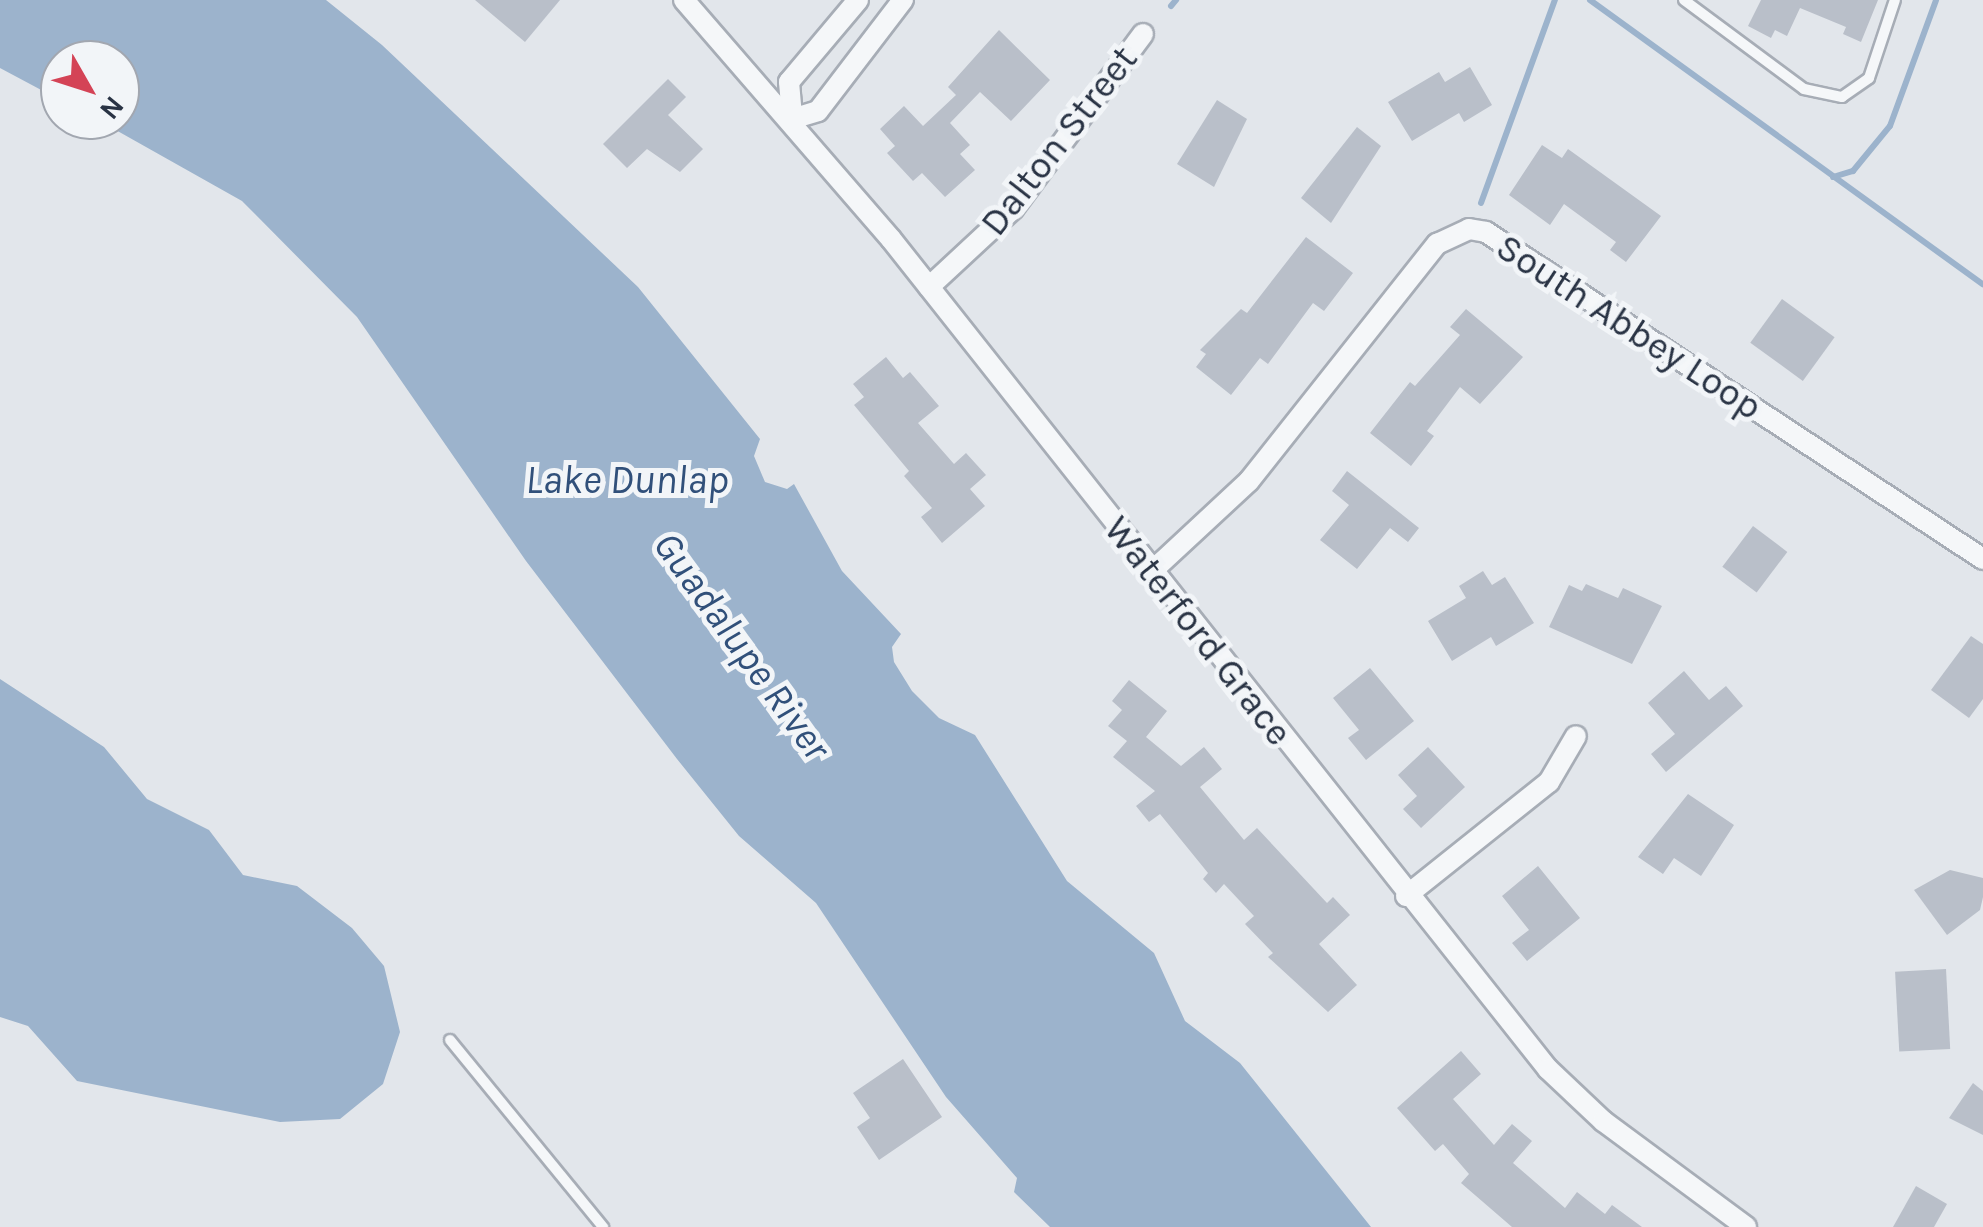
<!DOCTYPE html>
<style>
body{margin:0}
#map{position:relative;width:1983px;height:1227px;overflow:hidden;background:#e2e6eb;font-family:Karla,sans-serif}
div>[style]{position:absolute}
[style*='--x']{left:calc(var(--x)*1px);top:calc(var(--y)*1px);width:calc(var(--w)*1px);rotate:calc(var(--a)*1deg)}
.water>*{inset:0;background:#9cb3cc}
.stream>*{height:6px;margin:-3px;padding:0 3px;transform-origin:3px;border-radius:3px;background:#9cb3cc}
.building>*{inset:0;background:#b9bfc9;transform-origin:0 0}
.roads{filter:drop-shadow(2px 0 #a7adb6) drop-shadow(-2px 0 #a7adb6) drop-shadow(0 2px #a7adb6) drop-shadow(0 -2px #a7adb6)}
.lane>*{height:10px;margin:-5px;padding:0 5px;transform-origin:5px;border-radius:5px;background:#f5f7f9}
.street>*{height:20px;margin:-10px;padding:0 10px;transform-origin:10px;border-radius:10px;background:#f5f7f9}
span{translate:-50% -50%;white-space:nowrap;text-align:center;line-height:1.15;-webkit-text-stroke:10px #f2f5f8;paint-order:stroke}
.street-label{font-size:38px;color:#293344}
.water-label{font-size:40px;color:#31507a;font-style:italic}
.north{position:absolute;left:40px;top:40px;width:100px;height:100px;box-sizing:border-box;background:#f2f5f8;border:2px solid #a2a7b0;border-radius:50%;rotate:129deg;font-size:28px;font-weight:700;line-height:40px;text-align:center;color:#293344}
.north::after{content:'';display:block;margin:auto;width:35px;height:45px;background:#d44356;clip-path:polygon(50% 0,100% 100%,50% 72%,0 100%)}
</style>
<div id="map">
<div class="water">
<div style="clip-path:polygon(0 0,326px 0,382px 45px,638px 287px,760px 439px,754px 456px,765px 482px,787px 489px,794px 484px,842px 571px,901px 634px,892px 647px,894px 662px,912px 691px,939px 718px,975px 735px,1067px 881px,1154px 953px,1185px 1021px,1240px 1063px,1371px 1227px,1050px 1227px,1014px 1192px,1017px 1178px,946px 1097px,816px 903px,739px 836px,677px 759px,526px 561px,357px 317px,242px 201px,98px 120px,120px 120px,120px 60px,60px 60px,60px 100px,0 68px)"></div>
<div style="clip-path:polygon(0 679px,104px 747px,147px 799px,209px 830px,243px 875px,297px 886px,352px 928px,384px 966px,400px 1032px,383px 1084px,340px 1119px,280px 1122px,77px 1081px,28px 1026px,0 1017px)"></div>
</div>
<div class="stream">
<div style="--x:1590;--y:0;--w:485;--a:35.9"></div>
<div style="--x:1171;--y:6;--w:8;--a:-50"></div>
<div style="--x:1833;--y:177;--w:21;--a:-17"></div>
<div style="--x:1853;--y:171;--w:58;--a:-50.6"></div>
<div style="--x:1890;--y:126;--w:134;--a:-69.9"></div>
<div style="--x:1481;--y:203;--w:216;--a:-70"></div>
</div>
<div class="building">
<div style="clip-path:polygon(475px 0,560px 0,525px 42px)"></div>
<div style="clip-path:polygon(1761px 0,1878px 0,1861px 42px,1843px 34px,1846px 27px,1800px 8px,1787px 36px,1775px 30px,1771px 38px,1748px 26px)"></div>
<div style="clip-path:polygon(999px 30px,1050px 80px,1011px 121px,980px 92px,950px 123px,970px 145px,960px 154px,975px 170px,945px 197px,922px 173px,913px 181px,887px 153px,895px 146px,880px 129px,904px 106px,923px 126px,956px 95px,948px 87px)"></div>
<div style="clip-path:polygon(1470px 67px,1492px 105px,1464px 122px,1459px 113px,1412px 141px,1388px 102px,1439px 72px,1445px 82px)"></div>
<div style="clip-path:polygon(668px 79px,686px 97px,668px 115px,703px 149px,680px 172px,647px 149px,627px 168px,603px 144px)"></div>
<div style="clip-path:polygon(1217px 100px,1247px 119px,1214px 187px,1177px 164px)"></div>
<div style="clip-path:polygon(1357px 127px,1381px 146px,1331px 223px,1301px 198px)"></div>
<div style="clip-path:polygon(1542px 145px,1562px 158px,1568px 149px,1661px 216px,1626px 262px,1610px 250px,1616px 242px,1564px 204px,1550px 225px,1509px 195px)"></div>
<div style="clip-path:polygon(1306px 237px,1353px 273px,1324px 311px,1313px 303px,1268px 364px,1260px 358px,1231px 395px,1196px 367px,1206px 354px,1200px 350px,1241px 309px,1247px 313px)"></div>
<div style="left:1782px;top:299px;width:65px;height:54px;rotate:36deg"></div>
<div style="clip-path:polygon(1466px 309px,1523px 357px,1480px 404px,1460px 387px,1427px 431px,1434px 436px,1411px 466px,1370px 433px,1410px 382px,1415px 386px,1460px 335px,1450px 327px)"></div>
<div style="clip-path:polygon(886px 357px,903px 378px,910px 372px,939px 406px,918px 423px,954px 464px,966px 453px,986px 475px,970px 489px,985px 506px,942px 543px,921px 517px,932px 508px,904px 476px,909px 471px,854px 405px,864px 397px,853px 384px)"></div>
<div style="clip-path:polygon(1347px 471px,1419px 528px,1408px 542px,1390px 528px,1357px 569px,1320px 540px,1349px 505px,1332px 491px)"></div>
<div style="left:1753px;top:526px;width:43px;height:51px;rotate:37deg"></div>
<div style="clip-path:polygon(1483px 571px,1492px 585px,1505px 577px,1534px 623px,1496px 646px,1491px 637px,1452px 661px,1428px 621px,1466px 598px,1459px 586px)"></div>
<div style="clip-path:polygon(1586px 584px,1618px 598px,1623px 588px,1662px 606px,1632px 664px,1549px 627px,1569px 585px,1582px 591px)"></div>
<div style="clip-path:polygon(1971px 636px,1983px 644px,1983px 699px,1969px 718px,1931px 690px)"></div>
<div style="clip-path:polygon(1370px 668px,1414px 721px,1366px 760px,1348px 738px,1359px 730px,1333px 698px)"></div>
<div style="clip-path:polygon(1684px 671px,1709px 700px,1726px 686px,1743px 706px,1666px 772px,1651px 754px,1675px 734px,1648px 703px)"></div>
<div style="clip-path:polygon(1129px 680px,1167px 711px,1146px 737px,1181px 766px,1204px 747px,1222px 769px,1200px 787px,1244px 840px,1257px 828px,1327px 903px,1333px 897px,1350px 915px,1319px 944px,1357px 985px,1328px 1012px,1268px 957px,1273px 953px,1245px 924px,1254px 916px,1224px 884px,1216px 893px,1203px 879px,1208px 873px,1160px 814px,1149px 822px,1136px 806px,1155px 791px,1113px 757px,1127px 741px,1108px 726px,1122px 710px,1112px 701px)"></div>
<div style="clip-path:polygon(1428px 747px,1465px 787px,1421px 828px,1403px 809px,1417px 796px,1398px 775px)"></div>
<div style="clip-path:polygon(1688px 794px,1734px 825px,1701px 876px,1674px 858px,1663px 874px,1638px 857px)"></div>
<div style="clip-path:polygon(1538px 866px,1580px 918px,1527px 961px,1512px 943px,1529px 930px,1502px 896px)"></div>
<div style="clip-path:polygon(1950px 870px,1983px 878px,1983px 897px,1980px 910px,1947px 935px,1914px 890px)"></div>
<div style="left:1946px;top:969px;width:80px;height:51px;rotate:87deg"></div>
<div style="clip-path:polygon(1461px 1051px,1481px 1074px,1453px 1099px,1494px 1145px,1512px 1124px,1532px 1141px,1513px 1163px,1565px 1208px,1577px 1192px,1605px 1214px,1612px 1205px,1642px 1227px,1512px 1227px,1461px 1183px,1469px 1174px,1443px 1144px,1435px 1151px,1397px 1108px)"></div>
<div style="clip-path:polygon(903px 1059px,942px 1117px,879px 1160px,857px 1127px,870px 1118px,853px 1093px)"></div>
<div style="clip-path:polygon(1973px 1083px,1983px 1091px,1983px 1135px,1949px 1118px)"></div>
<div style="clip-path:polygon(1916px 1186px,1947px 1204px,1934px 1227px,1893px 1227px)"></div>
</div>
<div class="roads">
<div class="lane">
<div style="--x:1684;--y:0;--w:149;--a:36.6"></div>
<div style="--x:1804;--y:89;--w:39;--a:12"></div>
<div style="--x:1842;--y:97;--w:33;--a:-35"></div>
<div style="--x:1869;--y:78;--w:82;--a:-71.6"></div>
<div style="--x:450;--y:1040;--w:242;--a:50.7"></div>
</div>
<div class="street">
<div style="--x:684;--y:0;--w:316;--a:49.1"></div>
<div style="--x:891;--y:239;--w:1059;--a:51.64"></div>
<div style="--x:1548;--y:1069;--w:76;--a:43.4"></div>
<div style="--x:1603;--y:1121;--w:178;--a:36.5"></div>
<div style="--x:858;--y:0;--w:107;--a:130.1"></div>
<div style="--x:789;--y:82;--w:37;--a:85"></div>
<div style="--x:792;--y:119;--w:27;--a:-17"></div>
<div style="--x:818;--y:111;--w:140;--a:-52.6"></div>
<div style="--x:929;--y:287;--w:115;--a:-42.9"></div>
<div style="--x:1013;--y:209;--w:218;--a:-53.4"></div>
<div style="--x:1150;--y:573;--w:135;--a:-42.9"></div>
<div style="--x:1249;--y:481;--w:303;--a:-51.6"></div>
<div style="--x:1437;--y:244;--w:35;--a:-25"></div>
<div style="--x:1469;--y:229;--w:17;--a:10"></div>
<div style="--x:1486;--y:232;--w:595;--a:33.34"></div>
<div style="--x:1406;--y:896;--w:183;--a:-38.6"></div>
<div style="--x:1549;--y:782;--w:53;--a:-59.6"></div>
</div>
</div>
<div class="street-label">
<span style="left:1059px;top:141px;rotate:-52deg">Dalton Street</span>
<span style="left:1629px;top:327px;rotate:33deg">South Abbey Loop</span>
<span style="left:1198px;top:631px;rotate:52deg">Waterford Grace</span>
</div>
<div class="water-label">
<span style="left:627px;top:480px">Lake Dunlap</span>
<span style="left:742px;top:646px;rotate:54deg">Guadalupe River</span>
</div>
<div class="north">N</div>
</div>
